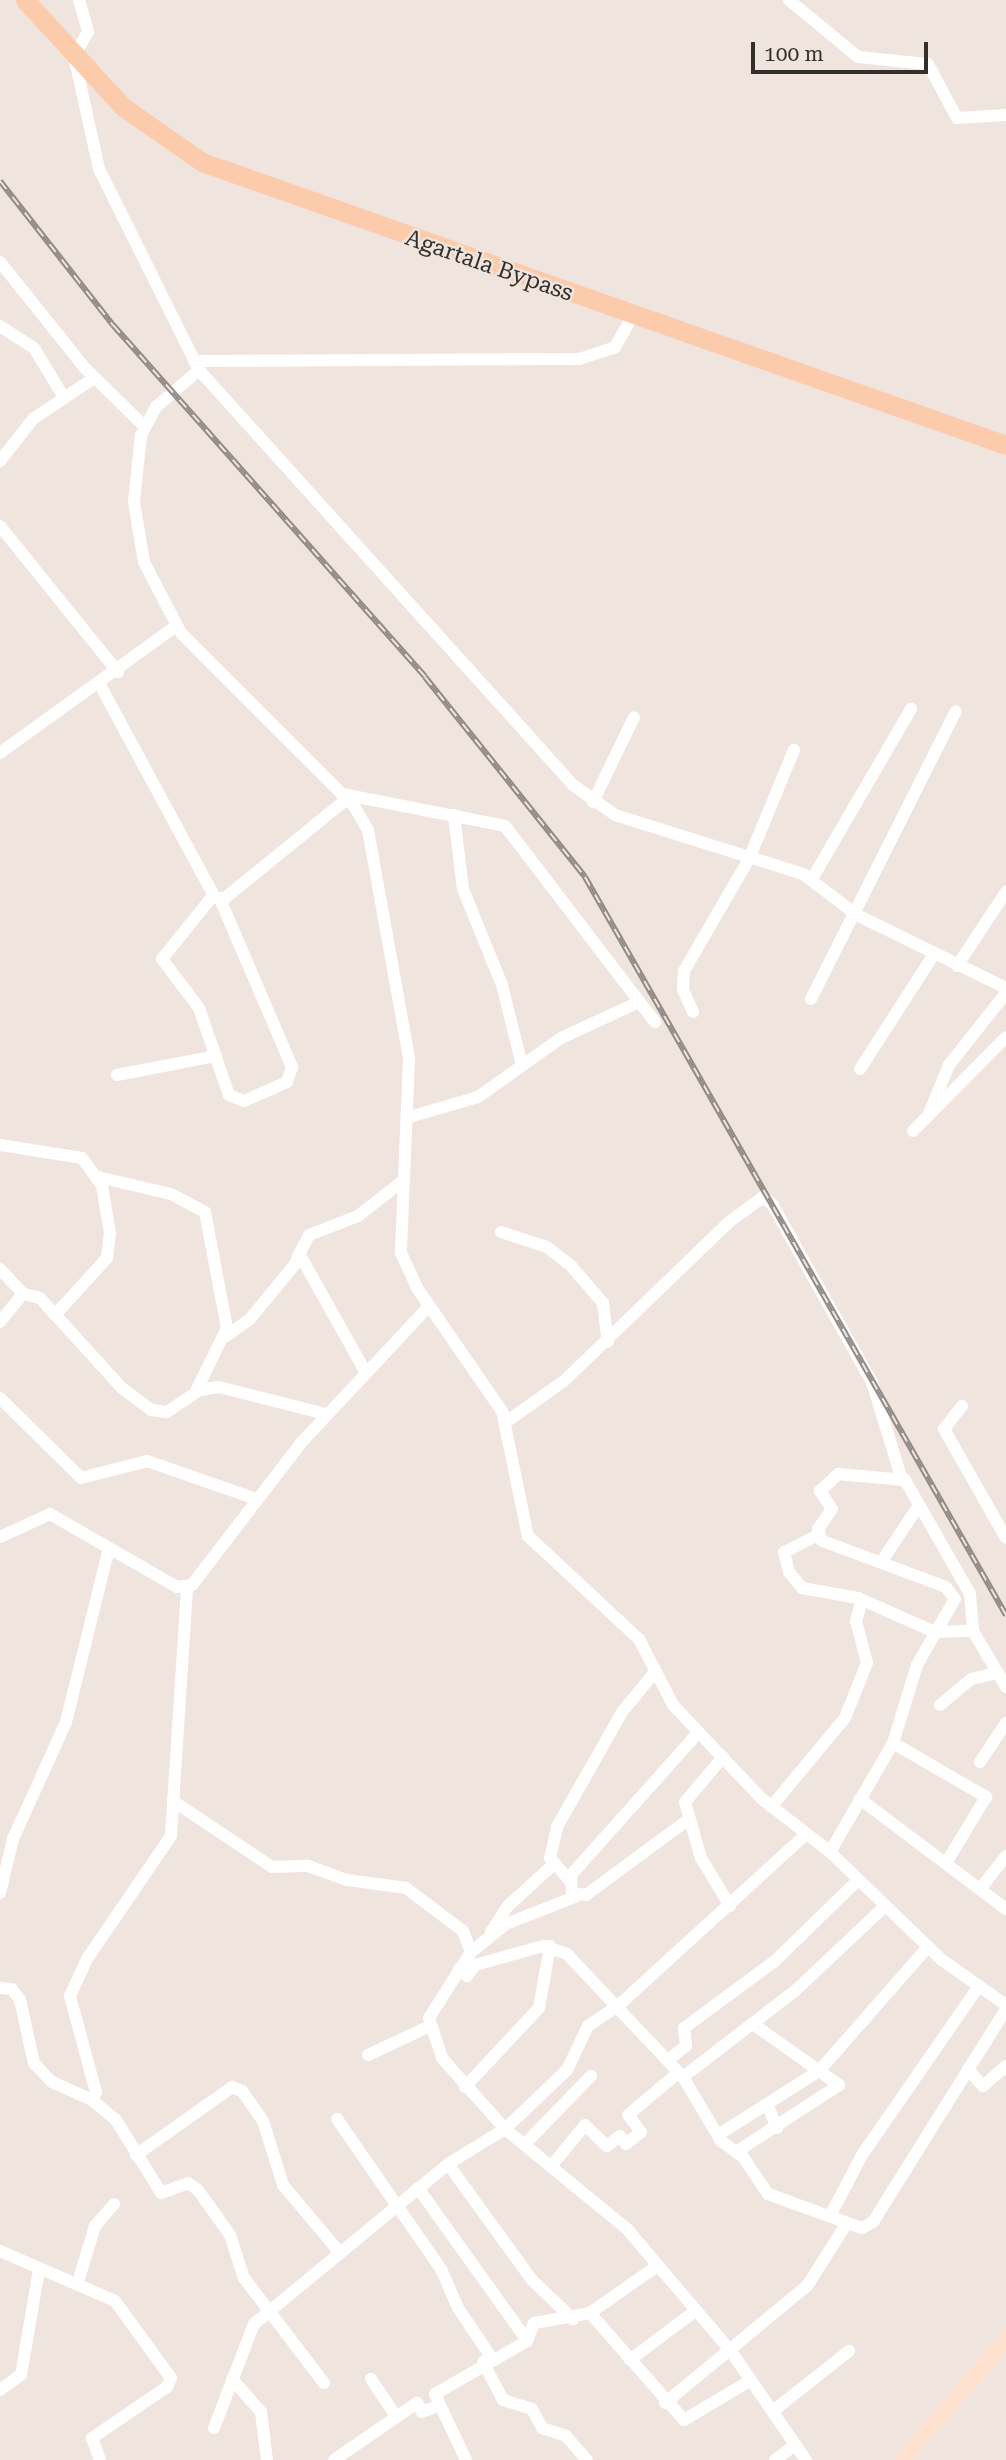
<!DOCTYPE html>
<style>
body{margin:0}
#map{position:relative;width:1006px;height:2460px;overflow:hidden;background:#f0e4de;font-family:"Roboto Serif",serif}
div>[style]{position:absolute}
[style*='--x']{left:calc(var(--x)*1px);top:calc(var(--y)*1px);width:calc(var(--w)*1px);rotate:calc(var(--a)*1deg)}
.minor>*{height:12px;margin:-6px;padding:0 6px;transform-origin:6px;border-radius:6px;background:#fff}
.major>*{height:16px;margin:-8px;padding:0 8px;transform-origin:8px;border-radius:8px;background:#fde0cd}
.highway>*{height:19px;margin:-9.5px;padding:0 9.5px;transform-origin:9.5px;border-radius:9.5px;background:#fccbac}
.rail>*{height:6px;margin-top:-3px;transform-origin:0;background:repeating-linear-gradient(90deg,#f0e4de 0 10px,#918985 0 20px);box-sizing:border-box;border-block:2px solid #918985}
span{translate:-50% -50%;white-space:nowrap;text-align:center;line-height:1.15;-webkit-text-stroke:5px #f0e4de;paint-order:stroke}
.street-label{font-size:23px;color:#332f2c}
.scale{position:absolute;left:751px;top:42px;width:177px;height:32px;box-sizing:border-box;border:4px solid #332f2c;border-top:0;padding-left:9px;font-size:21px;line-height:24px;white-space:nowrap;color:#332f2c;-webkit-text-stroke:5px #f0e4de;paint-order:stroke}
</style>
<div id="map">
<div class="minor">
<div style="--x:79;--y:0;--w:33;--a:74"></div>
<div style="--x:88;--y:32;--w:28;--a:120"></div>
<div style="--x:74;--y:56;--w:116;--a:77.5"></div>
<div style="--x:99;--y:169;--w:225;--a:63.5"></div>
<div style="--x:199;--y:370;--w:559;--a:47.97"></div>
<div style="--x:573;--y:785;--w:52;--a:35.5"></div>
<div style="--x:615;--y:815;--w:197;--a:17.4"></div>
<div style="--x:803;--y:874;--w:68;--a:37.2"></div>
<div style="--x:857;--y:915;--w:166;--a:26.1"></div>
<div style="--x:789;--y:0;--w:89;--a:39.6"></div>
<div style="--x:858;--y:57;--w:70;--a:5.7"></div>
<div style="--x:928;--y:64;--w:61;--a:61.8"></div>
<div style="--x:957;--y:118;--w:49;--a:-3.5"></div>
<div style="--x:0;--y:262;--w:136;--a:51.3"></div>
<div style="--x:85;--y:368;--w:84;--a:44.5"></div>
<div style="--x:0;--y:326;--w:40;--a:32.9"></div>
<div style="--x:34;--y:348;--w:56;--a:58.9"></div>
<div style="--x:194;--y:361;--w:385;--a:-0.3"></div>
<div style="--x:579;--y:359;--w:38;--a:-18"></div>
<div style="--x:615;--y:347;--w:36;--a:-60"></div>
<div style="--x:199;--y:370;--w:57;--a:139.3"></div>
<div style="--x:156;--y:407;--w:32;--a:118"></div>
<div style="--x:141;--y:435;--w:67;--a:96"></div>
<div style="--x:134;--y:502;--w:61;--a:80.5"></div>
<div style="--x:144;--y:562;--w:80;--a:62.5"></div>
<div style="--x:181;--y:633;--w:245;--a:45"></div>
<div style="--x:354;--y:806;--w:28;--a:60"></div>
<div style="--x:368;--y:830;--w:233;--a:79.8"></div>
<div style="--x:409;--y:1059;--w:194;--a:92.4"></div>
<div style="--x:401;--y:1253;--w:38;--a:65"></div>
<div style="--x:417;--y:1288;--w:150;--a:55.4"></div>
<div style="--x:502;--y:1411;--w:128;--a:78.3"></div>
<div style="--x:528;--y:1536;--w:151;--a:42.9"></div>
<div style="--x:639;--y:1639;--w:74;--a:62.7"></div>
<div style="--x:673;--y:1705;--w:129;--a:46.6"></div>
<div style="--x:762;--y:1799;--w:86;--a:37.9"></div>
<div style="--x:830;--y:1852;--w:156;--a:44"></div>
<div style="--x:942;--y:1960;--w:78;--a:35.1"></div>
<div style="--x:0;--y:461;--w:53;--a:-51.8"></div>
<div style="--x:33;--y:419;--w:73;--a:-33.9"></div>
<div style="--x:0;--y:526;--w:188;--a:51.1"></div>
<div style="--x:100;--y:685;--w:242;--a:61.6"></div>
<div style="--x:215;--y:898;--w:10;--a:0"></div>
<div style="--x:225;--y:898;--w:157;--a:-39.1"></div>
<div style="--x:0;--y:753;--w:217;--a:-35.8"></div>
<div style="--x:342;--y:794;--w:166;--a:11.1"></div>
<div style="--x:505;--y:826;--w:247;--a:52.6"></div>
<div style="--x:593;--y:802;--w:94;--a:-64.2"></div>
<div style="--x:454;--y:815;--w:75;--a:83.1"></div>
<div style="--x:463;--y:889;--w:104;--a:67.9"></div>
<div style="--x:502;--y:985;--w:82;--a:76"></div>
<div style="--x:812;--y:879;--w:197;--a:-59.8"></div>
<div style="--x:212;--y:897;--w:80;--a:128.9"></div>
<div style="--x:162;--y:959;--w:61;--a:52.9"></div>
<div style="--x:199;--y:1008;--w:92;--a:71"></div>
<div style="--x:229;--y:1095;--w:16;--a:22"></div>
<div style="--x:244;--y:1101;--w:47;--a:-23.8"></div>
<div style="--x:287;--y:1082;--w:16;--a:-72"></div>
<div style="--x:292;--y:1067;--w:183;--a:-113.2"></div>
<div style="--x:957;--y:966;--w:89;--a:-56.5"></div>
<div style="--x:811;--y:999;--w:322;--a:-63.3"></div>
<div style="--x:693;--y:1012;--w:24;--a:-114"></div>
<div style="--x:683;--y:990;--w:19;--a:-87"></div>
<div style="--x:684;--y:971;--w:129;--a:-59.9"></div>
<div style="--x:749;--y:859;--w:118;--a:-67.6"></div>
<div style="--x:860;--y:1069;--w:137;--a:-57.2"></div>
<div style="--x:117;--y:1075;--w:101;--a:-10.9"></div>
<div style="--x:928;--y:1116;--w:55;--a:-67.6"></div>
<div style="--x:949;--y:1065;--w:92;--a:-51.6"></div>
<div style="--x:409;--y:1117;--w:72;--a:-16.2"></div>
<div style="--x:478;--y:1097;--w:102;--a:-35.4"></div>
<div style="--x:561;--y:1038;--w:86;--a:-24.8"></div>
<div style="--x:913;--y:1131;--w:132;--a:-45.3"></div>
<div style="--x:0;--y:1145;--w:83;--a:9"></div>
<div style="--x:82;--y:1158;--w:34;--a:54"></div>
<div style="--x:102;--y:1186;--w:48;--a:80.3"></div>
<div style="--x:110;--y:1233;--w:25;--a:97"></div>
<div style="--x:107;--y:1258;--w:77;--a:132.4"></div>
<div style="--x:98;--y:1177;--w:75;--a:13.1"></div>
<div style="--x:171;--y:1194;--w:38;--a:28"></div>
<div style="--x:205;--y:1212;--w:118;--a:79.3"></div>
<div style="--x:227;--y:1328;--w:72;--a:116.2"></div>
<div style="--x:501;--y:1232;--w:48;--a:18.1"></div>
<div style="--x:547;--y:1247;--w:31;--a:38"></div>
<div style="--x:571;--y:1266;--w:49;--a:49.1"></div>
<div style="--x:603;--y:1303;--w:39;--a:83"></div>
<div style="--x:297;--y:1258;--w:26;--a:-62"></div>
<div style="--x:309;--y:1235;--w:53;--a:-21.2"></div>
<div style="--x:358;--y:1216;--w:58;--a:-38"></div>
<div style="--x:0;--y:1269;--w:34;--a:47"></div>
<div style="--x:0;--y:1322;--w:36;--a:-51"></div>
<div style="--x:23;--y:1294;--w:17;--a:13"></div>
<div style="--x:40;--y:1298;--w:122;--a:47.7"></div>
<div style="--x:122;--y:1388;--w:36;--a:37"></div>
<div style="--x:151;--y:1410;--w:16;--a:7"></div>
<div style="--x:167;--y:1412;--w:40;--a:-34"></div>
<div style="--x:200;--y:1390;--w:19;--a:-9"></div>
<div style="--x:219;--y:1387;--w:110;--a:14.2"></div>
<div style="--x:226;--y:1336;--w:29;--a:-35"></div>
<div style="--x:250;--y:1319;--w:80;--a:-50.6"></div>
<div style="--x:301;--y:1257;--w:131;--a:60.7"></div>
<div style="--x:0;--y:1398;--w:114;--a:44.6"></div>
<div style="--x:81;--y:1478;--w:68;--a:-14.4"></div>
<div style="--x:147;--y:1461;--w:116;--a:19.1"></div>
<div style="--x:962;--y:1406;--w:29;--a:128"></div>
<div style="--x:944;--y:1429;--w:125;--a:60.4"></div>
<div style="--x:506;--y:1422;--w:72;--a:-35.4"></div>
<div style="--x:565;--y:1380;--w:228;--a:-43.9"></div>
<div style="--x:729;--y:1222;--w:42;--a:-36.3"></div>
<div style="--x:763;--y:1197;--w:11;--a:38"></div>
<div style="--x:772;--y:1204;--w:204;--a:60.7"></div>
<div style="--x:872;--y:1382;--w:99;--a:73"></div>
<div style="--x:818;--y:1535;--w:38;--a:153"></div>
<div style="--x:784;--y:1552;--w:21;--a:76"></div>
<div style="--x:789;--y:1572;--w:21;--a:51"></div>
<div style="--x:802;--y:1588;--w:57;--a:10.1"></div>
<div style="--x:858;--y:1598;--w:84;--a:23.8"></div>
<div style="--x:935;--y:1632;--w:38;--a:-2"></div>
<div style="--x:0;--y:1537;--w:55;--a:-24.7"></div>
<div style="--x:50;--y:1514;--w:146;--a:29.9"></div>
<div style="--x:177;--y:1587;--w:15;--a:-8"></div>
<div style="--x:192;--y:1585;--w:178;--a:-52.5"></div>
<div style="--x:300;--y:1444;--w:189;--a:-46.9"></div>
<div style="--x:882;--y:1561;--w:67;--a:-56.5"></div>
<div style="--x:940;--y:1705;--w:40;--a:-40"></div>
<div style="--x:971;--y:1679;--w:28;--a:-13"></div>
<div style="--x:893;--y:1743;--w:108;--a:30.1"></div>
<div style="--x:986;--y:1797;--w:77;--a:121.2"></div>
<div style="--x:723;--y:1757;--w:59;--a:130.2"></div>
<div style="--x:685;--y:1802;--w:58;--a:74.1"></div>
<div style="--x:701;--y:1858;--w:56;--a:58.9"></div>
<div style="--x:980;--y:1762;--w:47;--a:-56.3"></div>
<div style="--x:860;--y:1799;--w:183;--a:37"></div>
<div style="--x:173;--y:1801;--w:119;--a:33.7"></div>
<div style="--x:272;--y:1867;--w:36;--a:-2"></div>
<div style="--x:308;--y:1866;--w:41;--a:19.7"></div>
<div style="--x:347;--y:1880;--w:60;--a:7.7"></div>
<div style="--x:406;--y:1888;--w:71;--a:37"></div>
<div style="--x:463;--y:1931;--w:22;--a:69"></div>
<div style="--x:471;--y:1952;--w:78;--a:122.5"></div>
<div style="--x:429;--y:2018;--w:42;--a:72"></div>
<div style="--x:442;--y:2058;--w:95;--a:48.4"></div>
<div style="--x:505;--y:2129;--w:158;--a:39.3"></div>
<div style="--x:627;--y:2229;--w:159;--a:49.6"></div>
<div style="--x:730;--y:2350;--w:134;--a:55.4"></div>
<div style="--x:771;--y:1807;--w:116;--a:-50.3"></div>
<div style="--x:845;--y:1718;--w:59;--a:-68.2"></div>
<div style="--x:867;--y:1663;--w:43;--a:-104.7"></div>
<div style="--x:856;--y:1621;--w:22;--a:-74"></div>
<div style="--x:689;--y:1819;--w:128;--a:143.6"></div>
<div style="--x:586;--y:1895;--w:14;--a:-172"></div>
<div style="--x:572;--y:1893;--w:18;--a:-93"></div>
<div style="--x:571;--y:1875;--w:192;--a:-48.2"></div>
<div style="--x:830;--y:1852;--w:126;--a:-60"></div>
<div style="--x:893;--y:1743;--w:82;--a:-72.9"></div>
<div style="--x:917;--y:1665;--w:76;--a:-60.1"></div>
<div style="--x:955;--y:1599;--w:15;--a:-127"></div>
<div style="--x:946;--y:1587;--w:132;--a:-159.6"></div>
<div style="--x:822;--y:1541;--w:13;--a:-108"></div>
<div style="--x:818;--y:1529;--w:24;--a:-55"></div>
<div style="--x:832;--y:1509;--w:22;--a:-124"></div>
<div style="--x:820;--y:1491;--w:25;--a:-43"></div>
<div style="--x:838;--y:1474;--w:67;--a:5.1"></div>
<div style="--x:905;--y:1480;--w:131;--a:60.3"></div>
<div style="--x:970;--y:1594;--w:37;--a:85"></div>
<div style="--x:973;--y:1631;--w:65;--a:59.5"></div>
<div style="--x:570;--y:1881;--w:30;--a:-131"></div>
<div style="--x:550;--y:1858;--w:32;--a:-77"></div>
<div style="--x:557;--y:1827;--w:132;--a:-60.5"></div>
<div style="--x:622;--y:1712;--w:52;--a:-50.5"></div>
<div style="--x:980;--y:1889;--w:42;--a:-51.8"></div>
<div style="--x:0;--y:1893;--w:56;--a:-76.5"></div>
<div style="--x:13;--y:1839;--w:128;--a:-65.6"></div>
<div style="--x:66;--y:1722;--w:179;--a:-76.1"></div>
<div style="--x:491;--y:1932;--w:31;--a:-57"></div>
<div style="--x:508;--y:1906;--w:62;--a:-42.4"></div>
<div style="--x:471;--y:1952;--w:45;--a:-38.7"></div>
<div style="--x:506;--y:1924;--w:74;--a:-21.4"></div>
<div style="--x:459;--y:1969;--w:11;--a:41"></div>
<div style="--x:467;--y:1976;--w:14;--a:-54"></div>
<div style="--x:475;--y:1965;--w:71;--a:-15.6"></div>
<div style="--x:543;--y:1946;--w:25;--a:18"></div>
<div style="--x:567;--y:1954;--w:169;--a:46.7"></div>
<div style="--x:683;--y:2077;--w:74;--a:59.3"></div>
<div style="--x:721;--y:2141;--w:27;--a:36"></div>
<div style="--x:743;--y:2157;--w:45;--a:56"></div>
<div style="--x:768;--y:2194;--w:100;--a:19.9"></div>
<div style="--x:862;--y:2228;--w:13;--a:-29"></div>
<div style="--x:873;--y:2222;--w:251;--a:-58"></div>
<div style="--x:0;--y:1988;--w:12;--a:5"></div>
<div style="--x:12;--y:1989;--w:14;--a:54"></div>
<div style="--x:20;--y:2000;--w:65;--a:77.5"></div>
<div style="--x:34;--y:2063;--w:26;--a:47"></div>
<div style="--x:52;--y:2082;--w:44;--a:24.2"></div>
<div style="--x:92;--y:2100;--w:9;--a:-63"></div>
<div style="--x:96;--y:2092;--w:99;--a:-105.2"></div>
<div style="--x:70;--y:1996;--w:41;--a:-65.3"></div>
<div style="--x:87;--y:1959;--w:149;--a:-55.7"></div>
<div style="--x:171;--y:1836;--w:250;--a:-86.3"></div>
<div style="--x:368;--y:2055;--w:68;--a:-25.1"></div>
<div style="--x:668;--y:2060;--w:23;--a:-38"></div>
<div style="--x:686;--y:2046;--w:18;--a:-96"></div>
<div style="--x:684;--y:2028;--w:113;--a:-36.4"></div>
<div style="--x:775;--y:1961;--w:116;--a:-44.3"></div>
<div style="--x:968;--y:2069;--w:23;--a:49"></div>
<div style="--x:983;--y:2086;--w:30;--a:-41"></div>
<div style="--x:683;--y:2077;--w:143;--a:-37.6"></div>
<div style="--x:796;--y:1990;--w:122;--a:-43.3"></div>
<div style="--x:465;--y:2087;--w:108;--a:-46.9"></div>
<div style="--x:539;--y:2008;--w:63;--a:-79.9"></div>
<div style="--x:92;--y:2100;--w:31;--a:40"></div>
<div style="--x:116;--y:2120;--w:86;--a:58.3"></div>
<div style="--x:161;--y:2193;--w:29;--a:-20"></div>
<div style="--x:188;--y:2183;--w:12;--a:35"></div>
<div style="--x:198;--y:2190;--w:55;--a:54.6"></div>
<div style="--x:230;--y:2235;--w:45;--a:72"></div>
<div style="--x:244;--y:2278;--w:132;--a:52.7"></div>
<div style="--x:767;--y:2104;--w:26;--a:67"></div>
<div style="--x:337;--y:2119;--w:183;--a:55.3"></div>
<div style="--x:441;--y:2269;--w:43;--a:66.4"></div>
<div style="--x:458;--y:2308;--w:59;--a:56"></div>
<div style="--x:718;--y:2135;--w:120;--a:-32.4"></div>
<div style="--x:819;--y:2071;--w:165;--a:-48.7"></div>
<div style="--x:525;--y:2144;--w:95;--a:-45.9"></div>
<div style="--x:736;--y:2152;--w:123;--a:-33"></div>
<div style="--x:839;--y:2085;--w:105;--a:-144.7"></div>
<div style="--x:136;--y:2155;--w:118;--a:-35.3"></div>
<div style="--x:232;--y:2087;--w:11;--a:22"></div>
<div style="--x:242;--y:2091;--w:37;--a:55"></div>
<div style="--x:263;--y:2121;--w:67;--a:72.6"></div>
<div style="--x:283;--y:2185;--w:89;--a:50"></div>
<div style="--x:448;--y:2164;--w:143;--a:54.1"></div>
<div style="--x:532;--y:2280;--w:57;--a:43.6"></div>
<div style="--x:553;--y:2164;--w:50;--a:-50.6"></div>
<div style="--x:585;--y:2125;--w:30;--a:44"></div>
<div style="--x:607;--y:2146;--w:16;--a:-38"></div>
<div style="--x:620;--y:2136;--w:10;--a:53"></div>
<div style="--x:626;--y:2144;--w:19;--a:-39"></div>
<div style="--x:641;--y:2132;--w:21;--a:-127"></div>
<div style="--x:628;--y:2115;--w:65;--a:-40"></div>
<div style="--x:418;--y:2188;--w:187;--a:54.4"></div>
<div style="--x:830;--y:2216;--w:69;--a:-62.3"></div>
<div style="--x:862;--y:2155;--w:206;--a:-55.3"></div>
<div style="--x:0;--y:2251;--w:125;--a:23.5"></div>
<div style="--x:115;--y:2301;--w:95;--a:54"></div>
<div style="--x:171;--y:2378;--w:10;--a:114"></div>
<div style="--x:167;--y:2387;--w:91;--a:145.8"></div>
<div style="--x:92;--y:2438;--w:23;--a:70"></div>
<div style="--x:77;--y:2285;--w:62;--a:-73"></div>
<div style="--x:95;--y:2226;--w:29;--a:-49"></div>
<div style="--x:590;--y:2313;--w:142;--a:48.7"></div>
<div style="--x:684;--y:2420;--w:78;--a:-30.8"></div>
<div style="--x:630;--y:2360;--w:81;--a:-37"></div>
<div style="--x:483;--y:2362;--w:43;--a:62.2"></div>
<div style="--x:503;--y:2400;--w:30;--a:17"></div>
<div style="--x:532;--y:2409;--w:21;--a:62"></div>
<div style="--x:542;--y:2428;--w:25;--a:18"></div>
<div style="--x:566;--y:2436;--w:32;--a:49"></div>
<div style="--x:232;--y:2379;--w:44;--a:48.7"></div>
<div style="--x:261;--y:2412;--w:48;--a:82.9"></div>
<div style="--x:371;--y:2379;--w:45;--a:56"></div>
<div style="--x:0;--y:2390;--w:26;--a:-36"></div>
<div style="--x:21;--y:2375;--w:107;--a:-80.3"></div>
<div style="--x:665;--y:2403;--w:184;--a:-39.5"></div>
<div style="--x:807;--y:2286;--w:75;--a:-57.6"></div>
<div style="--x:773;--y:2411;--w:97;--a:-38.3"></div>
<div style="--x:214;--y:2428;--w:111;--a:-69"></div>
<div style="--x:254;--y:2324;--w:251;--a:-39.5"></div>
<div style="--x:448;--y:2164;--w:67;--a:-31.6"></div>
<div style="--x:505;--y:2129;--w:86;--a:-43.6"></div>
<div style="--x:567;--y:2070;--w:49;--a:-64.5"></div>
<div style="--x:588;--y:2026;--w:37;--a:-34"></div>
<div style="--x:619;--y:2005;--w:253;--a:-42.4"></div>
<div style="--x:334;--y:2460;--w:101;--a:-34.5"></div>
<div style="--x:417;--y:2403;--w:10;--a:61"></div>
<div style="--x:422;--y:2412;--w:19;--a:-21"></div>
<div style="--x:466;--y:2460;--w:73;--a:-115.2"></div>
<div style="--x:435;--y:2394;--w:106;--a:-29.9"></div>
<div style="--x:527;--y:2341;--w:19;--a:-69"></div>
<div style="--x:534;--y:2323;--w:57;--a:-10.1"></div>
<div style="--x:590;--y:2313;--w:82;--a:-35"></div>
<div style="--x:775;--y:2460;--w:26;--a:-37"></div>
</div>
<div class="major">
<div style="--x:902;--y:2460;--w:159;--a:-49.1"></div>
</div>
<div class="highway">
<div style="--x:25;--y:0;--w:145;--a:47.5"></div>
<div style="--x:123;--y:107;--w:96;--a:34.8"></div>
<div style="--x:202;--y:162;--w:852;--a:19.39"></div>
</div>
<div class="rail">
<div style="--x:0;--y:181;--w:183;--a:51.9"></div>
<div style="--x:113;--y:325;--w:470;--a:48.4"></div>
<div style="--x:425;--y:677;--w:256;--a:51.3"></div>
<div style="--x:585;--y:877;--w:850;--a:60.3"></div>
</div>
<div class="street-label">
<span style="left:489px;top:266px;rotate:19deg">Agartala Bypass</span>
</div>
<div class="scale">100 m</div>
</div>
